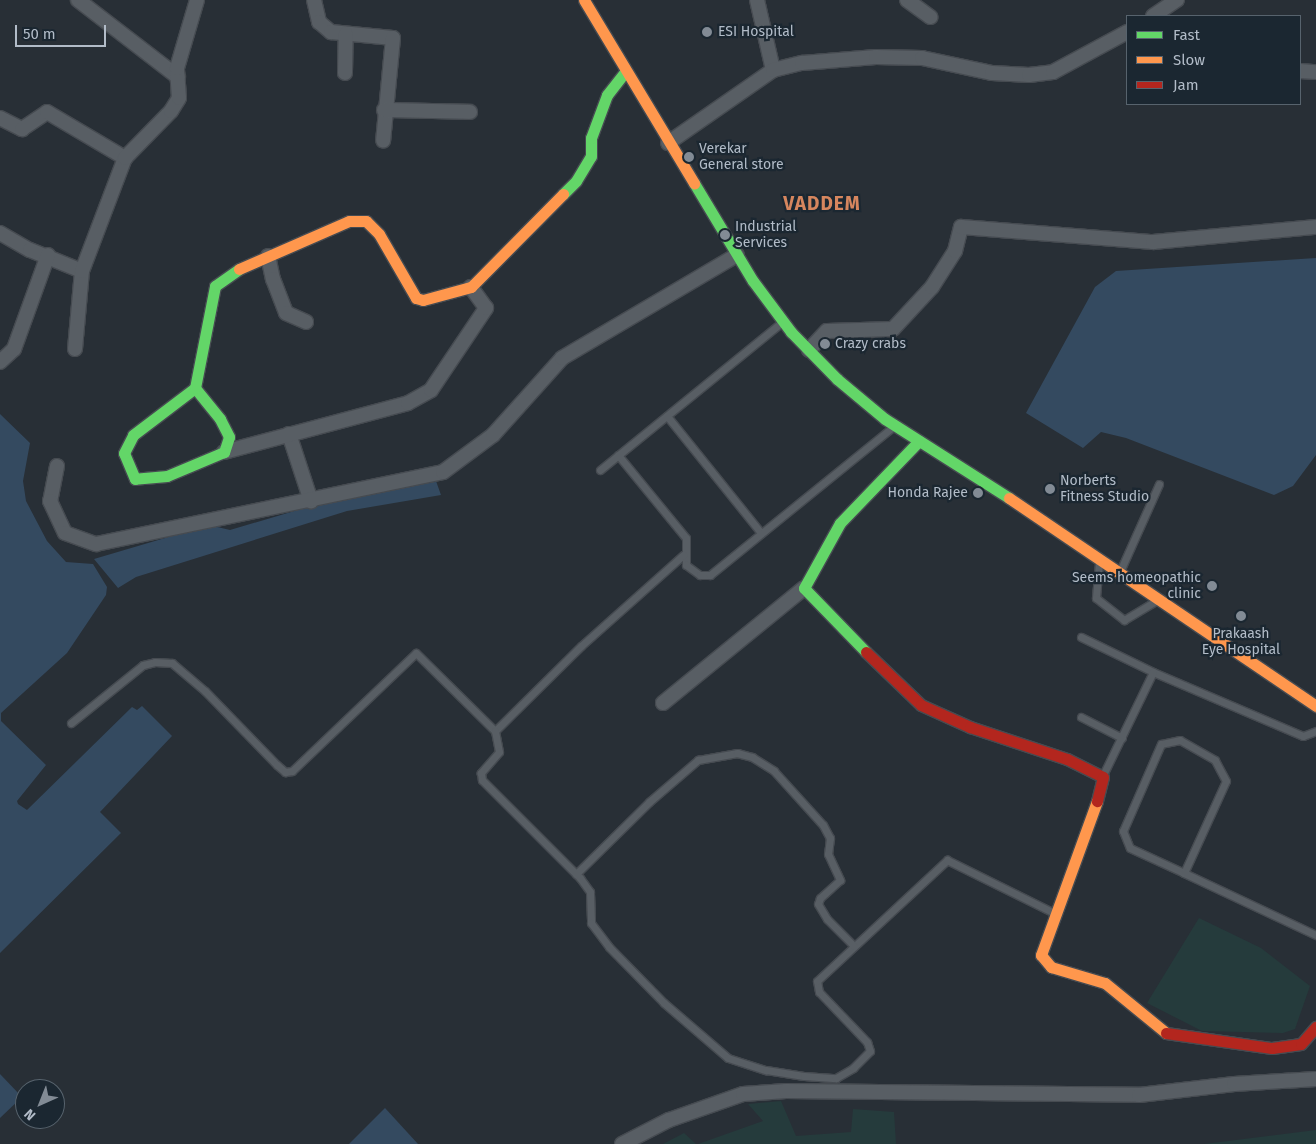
<!DOCTYPE html>
<style>
body{margin:0}
#map{position:relative;width:1316px;height:1144px;overflow:hidden;background:#282f36;font-family:"Fira Sans",sans-serif}
div>[style]{position:absolute}
[style*='--x']{left:calc(var(--x)*1px);top:calc(var(--y)*1px);width:calc(var(--w)*1px);rotate:calc(var(--a)*1deg)}
.green>*{inset:0;background:#253b3c}
.water>*{inset:0;background:#344a60}
.roads{filter:drop-shadow(1px 0 #464b51) drop-shadow(-1px 0 #464b51) drop-shadow(0 1px #464b51) drop-shadow(0 -1px #464b51)}
.lane>*{height:7px;margin:-3.5px;padding:0 3.5px;transform-origin:3.5px;border-radius:3.5px;background:#585e64}
.street>*{height:14px;margin:-7px;padding:0 7px;transform-origin:7px;border-radius:7px;background:#585e64}
.fast>*{height:11px;margin:-5.5px;padding:0 5.5px;transform-origin:5.5px;border-radius:5.5px;background:#63d668}
.slow>*{height:11px;margin:-5.5px;padding:0 5.5px;transform-origin:5.5px;border-radius:5.5px;background:#ff974d}
.jam>*{height:11px;margin:-5.5px;padding:0 5.5px;transform-origin:5.5px;border-radius:5.5px;background:#b3261e}
.dots>*{width:14px;height:14px;translate:-50% -50%;box-sizing:border-box;border:2px solid #1b2731;border-radius:50%}
span{translate:-50% -50%;white-space:nowrap;text-align:center;line-height:1.15;-webkit-text-stroke:4.5px #1b2731;paint-order:stroke}
.poi-label{font-size:14px;color:#b2bcc8}
.left{translate:0 -50%;text-align:left}
.right{translate:-100% -50%;text-align:right}
.district-label{font-size:19px;color:#d6865e;font-weight:700;letter-spacing:1px}
.legend{position:absolute;left:1126px;top:15px;width:175px;height:90px;box-sizing:border-box;background:#1b2731;border:1px solid #57636d;margin:0;padding:6px 9px;list-style:none;font-size:15px;color:#b2bcc8}
.legend li{display:flex;align-items:center;gap:10px;height:25px}
.legend b{width:25px;border:1px solid #57636d}
.north{position:absolute;left:15px;top:1079px;width:50px;height:50px;box-sizing:border-box;background:#1b2731;border:1px solid #57636d;border-radius:50%;rotate:224deg;font-size:14px;font-weight:700;line-height:20px;text-align:center;color:#b2bcc8}
.north::after{content:'';display:block;margin:auto;width:18px;height:22px;background:#828b95;clip-path:polygon(50% 0,100% 100%,50% 72%,0 100%)}
.scale{position:absolute;left:15px;top:25px;width:91px;height:22px;box-sizing:border-box;border:2px solid #b2bcc8;border-top:0;padding-left:6px;font-size:15px;line-height:18px;white-space:nowrap;color:#b2bcc8;-webkit-text-stroke:4px #1b2731;paint-order:stroke}
</style>
<div id="map">
<div class="green">
<div style="clip-path:polygon(1199px 918px,1261px 948px,1310px 986px,1295px 1029px,1283px 1033px,1202px 1031px,1147px 1003px)"></div>
<div style="clip-path:polygon(781px 1101px,796px 1136px,851px 1132px,853px 1109px,894px 1112px,896px 1144px,698px 1144px,763px 1121px,748px 1104px)"></div>
<div style="clip-path:polygon(1316px 1130px,1316px 1144px,1204px 1144px)"></div>
<div style="clip-path:polygon(684px 1133px,696px 1144px,663px 1144px)"></div>
</div>
<div class="water">
<div style="clip-path:polygon(1316px 258px,1316px 455px,1293px 486px,1274px 495px,1126px 438px,1101px 432px,1083px 448px,1026px 413px,1095px 287px,1116px 271px)"></div>
<div style="clip-path:polygon(0 414px,30px 443px,23px 481px,26px 501px,47px 541px,66px 562px,93px 564px,107px 587px,106px 595px,67px 653px,1px 713px,1px 721px,46px 765px,17px 801px,18px 804px,27px 810px,132px 707px,137px 710px,142px 706px,172px 736px,100px 812px,121px 833px,0 953px)"></div>
<div style="clip-path:polygon(436px 481px,441px 495px,347px 511px,136px 577px,118px 588px,94px 559px,209px 525px,230px 530px,355px 493px)"></div>
<div style="clip-path:polygon(0 1074px,22px 1097px,0 1118px)"></div>
<div style="clip-path:polygon(385px 1108px,418px 1144px,349px 1144px)"></div>
</div>
<div class="roads">
<div class="lane">
<div style="--x:667;--y:416;--w:150;--a:51.2"></div>
<div style="--x:618;--y:455;--w:107;--a:50.7"></div>
<div style="--x:686;--y:538;--w:27;--a:90"></div>
<div style="--x:686;--y:565;--w:17;--a:36"></div>
<div style="--x:700;--y:575;--w:10;--a:0"></div>
<div style="--x:710;--y:575;--w:235;--a:-39"></div>
<div style="--x:600;--y:470;--w:233;--a:-39.1"></div>
<div style="--x:1099;--y:563;--w:35;--a:95"></div>
<div style="--x:1096;--y:598;--w:36;--a:38"></div>
<div style="--x:1124;--y:620;--w:39;--a:-31"></div>
<div style="--x:1121;--y:569;--w:93;--a:-65.9"></div>
<div style="--x:1081;--y:637;--w:80;--a:25.9"></div>
<div style="--x:1153;--y:672;--w:163;--a:23.1"></div>
<div style="--x:1303;--y:736;--w:14;--a:-21"></div>
<div style="--x:1081;--y:717;--w:46;--a:27.1"></div>
<div style="--x:71;--y:723;--w:92;--a:-38.9"></div>
<div style="--x:143;--y:665;--w:12;--a:-14"></div>
<div style="--x:155;--y:662;--w:17;--a:3"></div>
<div style="--x:172;--y:663;--w:43;--a:40.3"></div>
<div style="--x:205;--y:691;--w:103;--a:45.8"></div>
<div style="--x:277;--y:765;--w:11;--a:41"></div>
<div style="--x:285;--y:772;--w:7;--a:-8"></div>
<div style="--x:292;--y:771;--w:171;--a:-43.6"></div>
<div style="--x:416;--y:653;--w:111;--a:44.6"></div>
<div style="--x:495;--y:731;--w:121;--a:-44.7"></div>
<div style="--x:581;--y:646;--w:137;--a:-41.7"></div>
<div style="--x:495;--y:731;--w:21;--a:79"></div>
<div style="--x:499;--y:752;--w:28;--a:131"></div>
<div style="--x:481;--y:773;--w:7;--a:82"></div>
<div style="--x:482;--y:780;--w:139;--a:45"></div>
<div style="--x:580;--y:878;--w:17;--a:54"></div>
<div style="--x:590;--y:892;--w:31;--a:88"></div>
<div style="--x:591;--y:923;--w:30;--a:53"></div>
<div style="--x:609;--y:947;--w:78;--a:45.5"></div>
<div style="--x:664;--y:1003;--w:84;--a:40.7"></div>
<div style="--x:728;--y:1058;--w:40;--a:18"></div>
<div style="--x:766;--y:1070;--w:38;--a:9"></div>
<div style="--x:804;--y:1076;--w:32;--a:4"></div>
<div style="--x:836;--y:1078;--w:20;--a:-30"></div>
<div style="--x:853;--y:1068;--w:24;--a:-45"></div>
<div style="--x:870;--y:1051;--w:9;--a:-108"></div>
<div style="--x:867;--y:1042;--w:69;--a:-133.8"></div>
<div style="--x:819;--y:992;--w:11;--a:-100"></div>
<div style="--x:817;--y:981;--w:178;--a:-42.9"></div>
<div style="--x:947;--y:860;--w:117;--a:26.3"></div>
<div style="--x:1103;--y:775;--w:114;--a:-64.1"></div>
<div style="--x:1184;--y:873;--w:101;--a:-65.5"></div>
<div style="--x:1226;--y:781;--w:24;--a:-118"></div>
<div style="--x:1215;--y:760;--w:40;--a:-150.3"></div>
<div style="--x:1180;--y:740;--w:19;--a:168"></div>
<div style="--x:1161;--y:744;--w:95;--a:113.6"></div>
<div style="--x:1123;--y:831;--w:18;--a:68"></div>
<div style="--x:1130;--y:848;--w:60;--a:24.8"></div>
<div style="--x:1184;--y:873;--w:146;--a:25.2"></div>
<div style="--x:576;--y:874;--w:103;--a:-44.6"></div>
<div style="--x:649;--y:802;--w:65;--a:-40.6"></div>
<div style="--x:698;--y:760;--w:40;--a:-10"></div>
<div style="--x:737;--y:753;--w:16;--a:15"></div>
<div style="--x:752;--y:757;--w:26;--a:32"></div>
<div style="--x:774;--y:771;--w:73;--a:47.8"></div>
<div style="--x:823;--y:825;--w:15;--a:62"></div>
<div style="--x:830;--y:838;--w:16;--a:97"></div>
<div style="--x:828;--y:854;--w:29;--a:65"></div>
<div style="--x:840;--y:880;--w:27;--a:138"></div>
<div style="--x:820;--y:898;--w:6;--a:108"></div>
<div style="--x:818;--y:904;--w:17;--a:59"></div>
<div style="--x:827;--y:919;--w:38;--a:45"></div>
</div>
<div class="street">
<div style="--x:78;--y:0;--w:126;--a:37.6"></div>
<div style="--x:314;--y:0;--w:23;--a:77"></div>
<div style="--x:319;--y:22;--w:16;--a:40"></div>
<div style="--x:331;--y:32;--w:62;--a:5.5"></div>
<div style="--x:393;--y:38;--w:103;--a:95.5"></div>
<div style="--x:757;--y:0;--w:72;--a:77.1"></div>
<div style="--x:907;--y:0;--w:29;--a:36"></div>
<div style="--x:1153;--y:16;--w:29;--a:-34"></div>
<div style="--x:1300;--y:71;--w:16;--a:4"></div>
<div style="--x:345;--y:73;--w:39;--a:-89"></div>
<div style="--x:384;--y:110;--w:86;--a:1.3"></div>
<div style="--x:0;--y:118;--w:25;--a:27"></div>
<div style="--x:22;--y:129;--w:30;--a:-34"></div>
<div style="--x:47;--y:112;--w:91;--a:30.5"></div>
<div style="--x:668;--y:143;--w:128;--a:-34.8"></div>
<div style="--x:773;--y:70;--w:30;--a:-14"></div>
<div style="--x:802;--y:63;--w:74;--a:-4.6"></div>
<div style="--x:876;--y:57;--w:46;--a:1.2"></div>
<div style="--x:922;--y:58;--w:72;--a:12.1"></div>
<div style="--x:992;--y:73;--w:37;--a:3"></div>
<div style="--x:1029;--y:75;--w:24;--a:-7"></div>
<div style="--x:1053;--y:72;--w:84;--a:-28.4"></div>
<div style="--x:0;--y:233;--w:34;--a:30"></div>
<div style="--x:30;--y:250;--w:56;--a:22"></div>
<div style="--x:268;--y:256;--w:24;--a:78"></div>
<div style="--x:273;--y:279;--w:36;--a:69"></div>
<div style="--x:286;--y:313;--w:22;--a:24"></div>
<div style="--x:75;--y:349;--w:78;--a:-84.9"></div>
<div style="--x:82;--y:271;--w:121;--a:-69.2"></div>
<div style="--x:125;--y:158;--w:66;--a:-45.6"></div>
<div style="--x:171;--y:111;--w:15;--a:-58"></div>
<div style="--x:179;--y:98;--w:30;--a:-94"></div>
<div style="--x:177;--y:68;--w:71;--a:-73.6"></div>
<div style="--x:809;--y:350;--w:26;--a:-47"></div>
<div style="--x:827;--y:331;--w:66;--a:-1.7"></div>
<div style="--x:893;--y:329;--w:57;--a:-47.1"></div>
<div style="--x:932;--y:287;--w:43;--a:-57.4"></div>
<div style="--x:955;--y:251;--w:25;--a:-76"></div>
<div style="--x:961;--y:227;--w:193;--a:4.5"></div>
<div style="--x:1153;--y:242;--w:164;--a:-5.3"></div>
<div style="--x:0;--y:362;--w:19;--a:-43"></div>
<div style="--x:14;--y:349;--w:100;--a:-70.1"></div>
<div style="--x:289;--y:434;--w:71;--a:71.8"></div>
<div style="--x:224;--y:452;--w:190;--a:-14.9"></div>
<div style="--x:408;--y:403;--w:26;--a:-29"></div>
<div style="--x:431;--y:390;--w:99;--a:-56.1"></div>
<div style="--x:486;--y:308;--w:26;--a:-126"></div>
<div style="--x:57;--y:466;--w:36;--a:101"></div>
<div style="--x:50;--y:501;--w:35;--a:65"></div>
<div style="--x:65;--y:533;--w:33;--a:20"></div>
<div style="--x:96;--y:544;--w:354;--a:-11.7"></div>
<div style="--x:443;--y:472;--w:62;--a:-36.5"></div>
<div style="--x:493;--y:435;--w:103;--a:-48.1"></div>
<div style="--x:562;--y:358;--w:203;--a:-30.5"></div>
<div style="--x:663;--y:703;--w:182;--a:-39.2"></div>
<div style="--x:622;--y:1144;--w:53;--a:-27.1"></div>
<div style="--x:669;--y:1120;--w:78;--a:-19.4"></div>
<div style="--x:743;--y:1094;--w:43;--a:-4"></div>
<div style="--x:786;--y:1091;--w:353;--a:0.6"></div>
<div style="--x:1139;--y:1095;--w:96;--a:-6.6"></div>
<div style="--x:1234;--y:1084;--w:82;--a:-3.5"></div>
</div>
<div class="fast">
<div style="--x:694;--y:183;--w:114;--a:59"></div>
<div style="--x:753;--y:281;--w:64;--a:53.3"></div>
<div style="--x:791;--y:332;--w:66;--a:45.6"></div>
<div style="--x:837;--y:379;--w:62;--a:39.8"></div>
<div style="--x:885;--y:419;--w:147;--a:32.5"></div>
<div style="--x:563;--y:194;--w:18;--a:-45"></div>
<div style="--x:576;--y:181;--w:29;--a:-59"></div>
<div style="--x:591;--y:156;--w:18;--a:-90"></div>
<div style="--x:591;--y:138;--w:46;--a:-69.6"></div>
<div style="--x:607;--y:95;--w:29;--a:-52"></div>
<div style="--x:195;--y:388;--w:40;--a:51"></div>
<div style="--x:220;--y:419;--w:20;--a:63"></div>
<div style="--x:229;--y:437;--w:16;--a:108"></div>
<div style="--x:224;--y:452;--w:62;--a:157.2"></div>
<div style="--x:167;--y:476;--w:32;--a:175"></div>
<div style="--x:135;--y:479;--w:28;--a:-113"></div>
<div style="--x:124;--y:453;--w:20;--a:-63"></div>
<div style="--x:133;--y:435;--w:78;--a:-37.2"></div>
<div style="--x:195;--y:388;--w:104;--a:-78.9"></div>
<div style="--x:215;--y:286;--w:29;--a:-35"></div>
<div style="--x:866;--y:652;--w:89;--a:-134.1"></div>
<div style="--x:804;--y:588;--w:74;--a:-61"></div>
<div style="--x:840;--y:523;--w:114;--a:-46.1"></div>
</div>
<div class="slow">
<div style="--x:584;--y:0;--w:214;--a:59"></div>
<div style="--x:239;--y:269;--w:120;--a:-23.6"></div>
<div style="--x:349;--y:221;--w:17;--a:0"></div>
<div style="--x:366;--y:221;--w:18;--a:45"></div>
<div style="--x:379;--y:234;--w:74;--a:60"></div>
<div style="--x:416;--y:298;--w:7;--a:16"></div>
<div style="--x:423;--y:300;--w:50;--a:-15.2"></div>
<div style="--x:471;--y:287;--w:131;--a:-45.3"></div>
<div style="--x:1009;--y:498;--w:371;--a:34.1"></div>
<div style="--x:1097;--y:801;--w:164;--a:110"></div>
<div style="--x:1041;--y:955;--w:16;--a:50"></div>
<div style="--x:1051;--y:967;--w:56;--a:16.5"></div>
<div style="--x:1105;--y:983;--w:79;--a:39.3"></div>
</div>
<div class="jam">
<div style="--x:866;--y:652;--w:76;--a:43.9"></div>
<div style="--x:921;--y:705;--w:54;--a:24.2"></div>
<div style="--x:970;--y:727;--w:102;--a:18.3"></div>
<div style="--x:1067;--y:759;--w:40;--a:26.6"></div>
<div style="--x:1103;--y:777;--w:25;--a:104"></div>
<div style="--x:1166;--y:1033;--w:107;--a:8.1"></div>
<div style="--x:1272;--y:1048;--w:29;--a:-8"></div>
<div style="--x:1301;--y:1044;--w:23;--a:-49"></div>
</div>
</div>
<div class="dots">
<div style="left:707px;top:32px;background:#828b95"></div>
<div style="left:689px;top:157px;background:#828b95"></div>
<div style="left:725px;top:235px;background:#828b95"></div>
<div style="left:825px;top:344px;background:#828b95"></div>
<div style="left:1050px;top:489px;background:#828b95"></div>
<div style="left:978px;top:493px;background:#828b95"></div>
<div style="left:1212px;top:586px;background:#828b95"></div>
<div style="left:1241px;top:616px;background:#828b95"></div>
</div>
<div class="poi-label">
<span class="left" style="left:718px;top:32px">ESI Hospital</span>
<span class="left" style="left:699px;top:157px">Verekar<br>General store</span>
<span class="left" style="left:735px;top:235px">Industrial<br>Services</span>
<span class="left" style="left:835px;top:344px">Crazy crabs</span>
<span class="left" style="left:1060px;top:489px">Norberts<br>Fitness Studio</span>
<span class="right" style="left:968px;top:493px">Honda Rajee</span>
<span class="right" style="left:1201px;top:586px">Seems homeopathic<br>clinic</span>
<span style="left:1241px;top:642px">Prakaash<br>Eye Hospital</span>
</div>
<div class="district-label">
<span style="left:822px;top:204px">VADDEM</span>
</div>
<ul class="legend">
<li><b style="height:6px;background:#63d668"></b>Fast</li>
<li><b style="height:6px;background:#ff974d"></b>Slow</li>
<li><b style="height:6px;background:#b3261e"></b>Jam</li>
</ul>
<div class="north">N</div>
<div class="scale">50 m</div>
</div>
